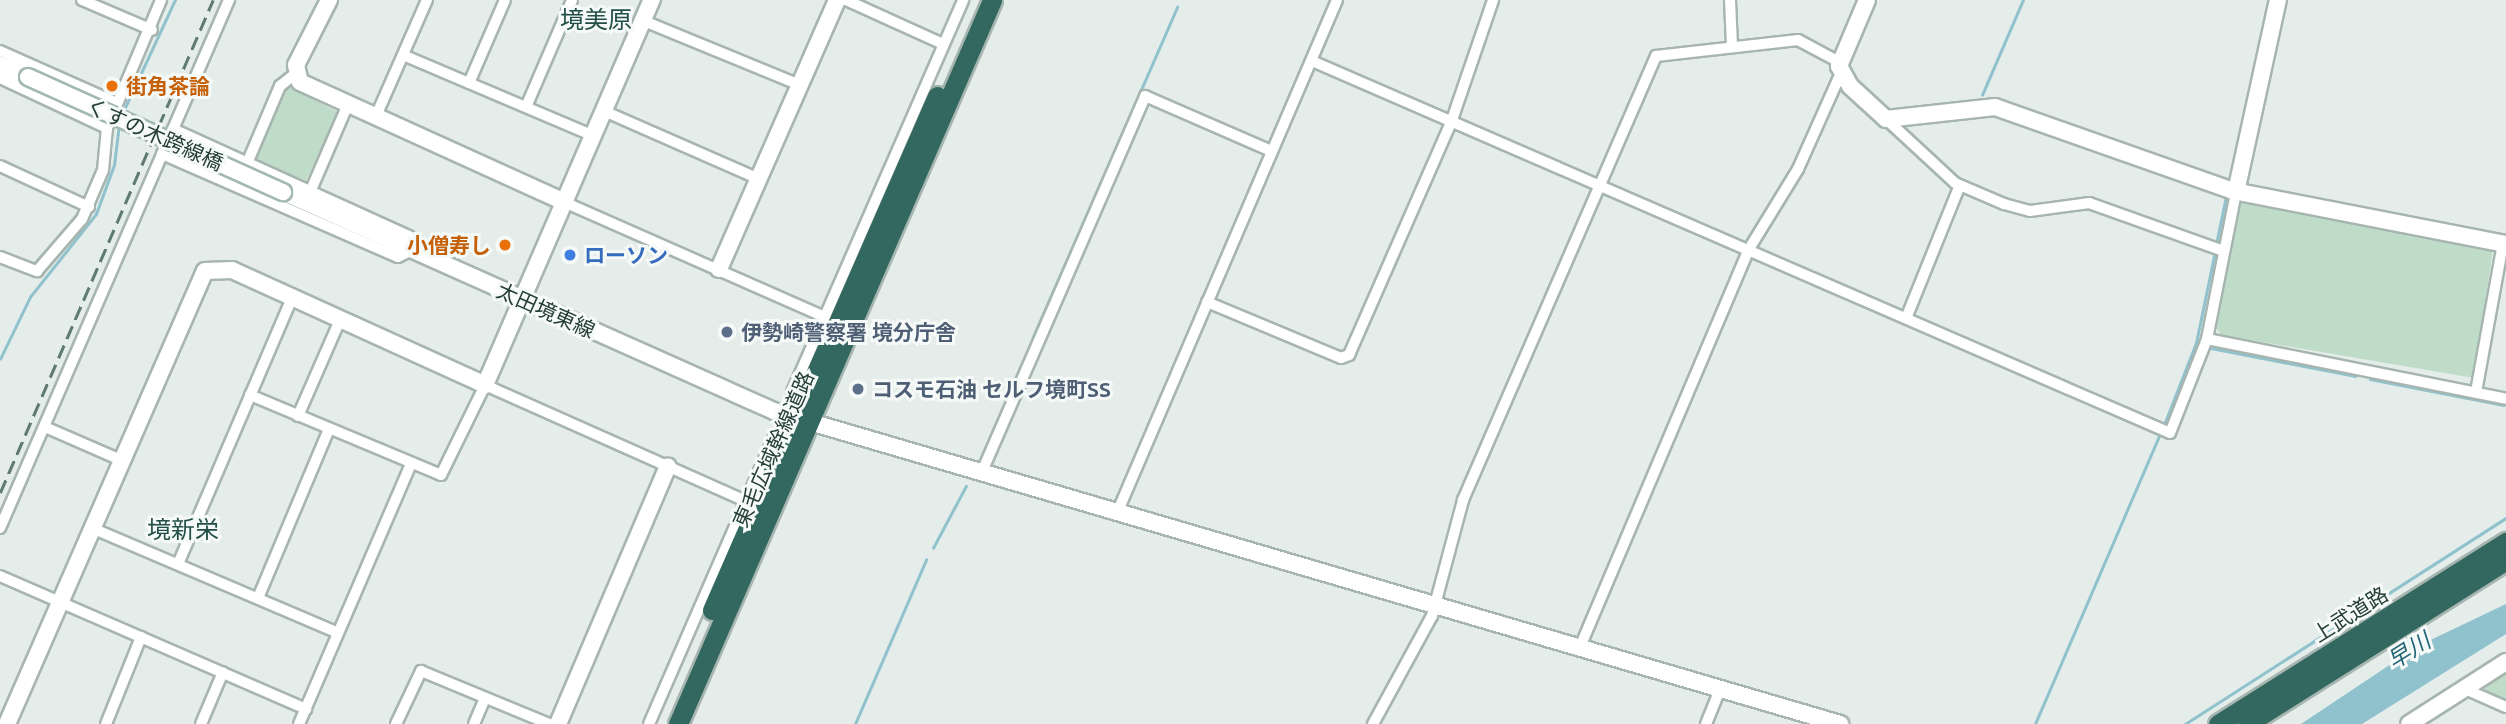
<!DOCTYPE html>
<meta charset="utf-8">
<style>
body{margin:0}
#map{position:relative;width:2506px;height:724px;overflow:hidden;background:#e4ede9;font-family:Ubuntu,"Noto Sans JP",sans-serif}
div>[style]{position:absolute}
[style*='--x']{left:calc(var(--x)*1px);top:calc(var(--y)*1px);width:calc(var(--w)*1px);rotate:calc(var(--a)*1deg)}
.green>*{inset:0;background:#bfdcc8;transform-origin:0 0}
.water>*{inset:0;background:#90c2ce}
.stream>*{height:2.5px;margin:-1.25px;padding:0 1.25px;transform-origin:1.25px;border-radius:1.25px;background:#90c2ce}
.roads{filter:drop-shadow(2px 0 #a7b5b0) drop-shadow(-2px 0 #a7b5b0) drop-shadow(0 2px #a7b5b0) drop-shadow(0 -2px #a7b5b0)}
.street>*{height:10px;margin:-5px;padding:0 5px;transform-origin:5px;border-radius:5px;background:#fff}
.secondary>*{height:16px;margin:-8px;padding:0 8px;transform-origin:8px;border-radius:8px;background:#fff}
.highway>*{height:19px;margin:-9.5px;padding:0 9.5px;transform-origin:9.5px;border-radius:9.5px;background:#32685f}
.rail>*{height:2.5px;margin-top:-1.25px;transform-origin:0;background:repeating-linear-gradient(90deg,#5f7973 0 14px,transparent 0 21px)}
.bridges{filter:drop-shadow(2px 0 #a3b8b2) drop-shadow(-2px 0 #a3b8b2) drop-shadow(0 2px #a3b8b2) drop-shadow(0 -2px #a3b8b2)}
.secondary-bridge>*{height:16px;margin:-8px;padding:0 8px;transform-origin:8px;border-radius:8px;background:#fff}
.dots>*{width:19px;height:19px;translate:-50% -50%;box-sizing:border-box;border:4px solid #f5f9f7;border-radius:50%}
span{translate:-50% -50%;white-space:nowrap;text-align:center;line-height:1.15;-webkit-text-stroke:6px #f5f9f7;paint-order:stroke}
.food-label{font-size:21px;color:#c56008;font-weight:700}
.left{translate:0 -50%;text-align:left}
.right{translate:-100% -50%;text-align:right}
.street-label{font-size:21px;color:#253e38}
.shop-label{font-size:21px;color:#366cbe;font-weight:700}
.service-label{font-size:21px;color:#4e5e75;font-weight:700}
.water-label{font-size:23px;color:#226576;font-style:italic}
.quarter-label{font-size:24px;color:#224f46}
</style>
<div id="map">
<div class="green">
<div style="left:285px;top:85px;width:62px;height:84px;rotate:27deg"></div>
<div style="clip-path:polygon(2247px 201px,2493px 249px,2474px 378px,2221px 335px,2216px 327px,2241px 204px)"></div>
<div style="clip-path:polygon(2506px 668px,2506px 701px,2487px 695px,2483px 683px)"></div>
</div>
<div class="water">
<div style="clip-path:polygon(2506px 604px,2506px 634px,2362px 724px,2301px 724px,2418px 646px)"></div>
</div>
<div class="stream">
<div style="--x:1982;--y:95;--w:103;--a:-66.7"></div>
<div style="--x:122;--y:114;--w:126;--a:-65.1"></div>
<div style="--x:2229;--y:183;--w:187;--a:-77.7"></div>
<div style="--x:2216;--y:245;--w:50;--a:-78.5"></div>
<div style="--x:1033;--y:337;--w:360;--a:-66.4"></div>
<div style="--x:2211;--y:348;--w:147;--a:11"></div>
<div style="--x:0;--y:359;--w:69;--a:-64.2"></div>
<div style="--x:30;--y:297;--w:106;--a:-51.5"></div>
<div style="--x:96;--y:214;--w:52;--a:-69.8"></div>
<div style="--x:114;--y:165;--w:41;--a:-83"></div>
<div style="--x:2370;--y:379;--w:136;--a:11"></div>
<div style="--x:2164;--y:425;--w:88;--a:-68.7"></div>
<div style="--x:2196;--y:343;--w:94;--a:-78.3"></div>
<div style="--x:982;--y:456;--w:113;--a:-66.6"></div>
<div style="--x:933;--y:548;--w:70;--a:-62"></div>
<div style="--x:855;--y:724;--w:179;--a:-66.6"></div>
<div style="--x:2035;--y:724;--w:318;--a:-66.7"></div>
<div style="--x:2185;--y:724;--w:381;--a:-32.7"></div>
</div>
<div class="roads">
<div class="street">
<div style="--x:82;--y:0;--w:76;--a:23.2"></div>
<div style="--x:846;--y:0;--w:107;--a:24.4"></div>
<div style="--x:1730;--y:0;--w:45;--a:87.5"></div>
<div style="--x:644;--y:21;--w:169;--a:22.3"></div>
<div style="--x:0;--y:51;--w:128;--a:24"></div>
<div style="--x:403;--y:55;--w:207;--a:23"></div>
<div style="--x:1312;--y:61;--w:935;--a:23.44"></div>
<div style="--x:2170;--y:433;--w:101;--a:-68.5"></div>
<div style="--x:2207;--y:339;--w:150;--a:-78.8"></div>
<div style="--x:0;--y:78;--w:118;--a:25"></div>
<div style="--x:469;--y:83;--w:90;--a:-66.6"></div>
<div style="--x:526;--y:107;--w:116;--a:-66.7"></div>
<div style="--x:604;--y:111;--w:169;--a:23.7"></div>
<div style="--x:376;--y:116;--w:127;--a:-66.3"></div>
<div style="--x:1886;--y:119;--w:94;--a:42.8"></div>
<div style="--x:1955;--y:183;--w:53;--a:23.2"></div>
<div style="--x:2004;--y:204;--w:27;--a:15"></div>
<div style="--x:2030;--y:211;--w:60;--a:-7.7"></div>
<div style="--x:2089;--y:203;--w:143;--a:19.6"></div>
<div style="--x:162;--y:154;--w:257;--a:23.6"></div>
<div style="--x:398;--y:257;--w:16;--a:-27"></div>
<div style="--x:412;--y:250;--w:14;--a:-102"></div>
<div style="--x:409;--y:236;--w:259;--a:-155.6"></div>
<div style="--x:248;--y:161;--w:82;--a:-66.9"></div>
<div style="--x:280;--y:86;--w:19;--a:-39"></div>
<div style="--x:0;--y:166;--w:98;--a:24.7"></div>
<div style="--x:311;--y:190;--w:94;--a:-66.7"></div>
<div style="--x:564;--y:202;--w:285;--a:23.8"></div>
<div style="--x:0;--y:257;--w:40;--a:21"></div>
<div style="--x:37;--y:271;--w:69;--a:-49.1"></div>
<div style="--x:82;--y:219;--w:53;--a:-66.8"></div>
<div style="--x:103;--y:170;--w:42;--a:-84.6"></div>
<div style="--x:107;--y:128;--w:139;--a:-67.1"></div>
<div style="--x:1207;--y:302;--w:145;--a:22.7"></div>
<div style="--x:1341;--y:358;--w:9;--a:-21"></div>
<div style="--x:1349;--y:355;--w:257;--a:-66.3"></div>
<div style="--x:1452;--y:120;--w:127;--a:-71.1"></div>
<div style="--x:1907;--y:316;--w:141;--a:-68"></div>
<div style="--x:2207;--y:339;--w:305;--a:11.3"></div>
<div style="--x:792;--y:392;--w:428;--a:-66.4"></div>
<div style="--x:2476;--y:392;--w:150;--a:-79.7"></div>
<div style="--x:250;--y:395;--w:207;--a:22.7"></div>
<div style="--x:441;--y:475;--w:100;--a:-63.9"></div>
<div style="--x:485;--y:385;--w:285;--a:24"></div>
<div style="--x:298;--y:416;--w:105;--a:-66.4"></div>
<div style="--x:45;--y:427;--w:83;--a:23.5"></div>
<div style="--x:981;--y:474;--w:412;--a:-66.5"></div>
<div style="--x:1145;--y:96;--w:135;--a:23.5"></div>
<div style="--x:1117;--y:513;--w:558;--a:-66.79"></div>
<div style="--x:0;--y:528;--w:576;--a:-66.55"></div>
<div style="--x:92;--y:528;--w:267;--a:23.1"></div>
<div style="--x:178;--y:564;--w:289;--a:-66.8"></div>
<div style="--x:0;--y:576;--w:334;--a:23.5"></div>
<div style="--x:258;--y:598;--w:183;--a:-67.2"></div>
<div style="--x:1580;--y:647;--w:432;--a:-67"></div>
<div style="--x:1749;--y:249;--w:94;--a:-58.5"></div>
<div style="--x:1798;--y:169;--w:105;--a:-65.9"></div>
<div style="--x:2465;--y:689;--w:45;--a:23.7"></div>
<div style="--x:106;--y:724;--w:94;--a:-68.1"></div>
<div style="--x:201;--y:724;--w:56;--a:-67.1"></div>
<div style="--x:299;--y:724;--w:283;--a:-66.7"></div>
<div style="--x:396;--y:724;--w:59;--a:-64.7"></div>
<div style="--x:421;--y:671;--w:139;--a:22.5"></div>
<div style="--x:474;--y:724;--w:28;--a:-67"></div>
<div style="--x:649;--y:724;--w:313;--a:-66.5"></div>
<div style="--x:1373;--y:724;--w:123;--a:-61.4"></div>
<div style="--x:1432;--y:616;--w:120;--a:-75"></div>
<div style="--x:1463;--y:500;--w:484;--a:-66.5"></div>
<div style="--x:1656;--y:56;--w:143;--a:-6.4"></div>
<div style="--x:1798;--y:40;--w:47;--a:28.2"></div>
<div style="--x:1706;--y:724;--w:37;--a:-68"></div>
</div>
<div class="secondary">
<div style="--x:329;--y:0;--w:73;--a:116.9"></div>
<div style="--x:296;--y:65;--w:17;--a:77"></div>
<div style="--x:300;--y:82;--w:290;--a:24.4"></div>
<div style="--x:1867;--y:0;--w:72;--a:113"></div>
<div style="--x:1839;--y:66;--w:23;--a:61"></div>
<div style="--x:1850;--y:86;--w:49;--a:42.5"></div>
<div style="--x:1886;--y:119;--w:110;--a:-6.3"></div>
<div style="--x:1995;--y:107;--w:252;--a:19.4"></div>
<div style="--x:2233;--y:191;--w:278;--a:11"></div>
<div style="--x:0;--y:65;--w:30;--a:23"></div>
<div style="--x:283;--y:192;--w:540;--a:24.05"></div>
<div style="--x:776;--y:412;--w:1109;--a:16.34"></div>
<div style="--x:2236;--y:192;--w:197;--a:-77.7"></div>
<div style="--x:719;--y:269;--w:294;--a:-66.3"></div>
<div style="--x:7;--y:724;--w:494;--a:-66.4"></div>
<div style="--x:205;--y:271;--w:27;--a:-2"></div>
<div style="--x:232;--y:270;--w:278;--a:24.4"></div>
<div style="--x:485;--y:385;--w:420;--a:-66.6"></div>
<div style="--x:558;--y:724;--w:280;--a:-66.9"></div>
<div style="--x:2409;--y:724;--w:115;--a:-32.6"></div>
</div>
<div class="highway">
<div style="--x:712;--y:610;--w:561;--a:-66.36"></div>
<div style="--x:678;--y:724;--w:789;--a:-66.55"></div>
<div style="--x:2218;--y:724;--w:341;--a:-32.3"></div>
<div style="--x:2247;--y:724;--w:307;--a:-32.3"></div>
</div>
</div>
<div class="rail">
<div style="--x:0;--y:493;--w:537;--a:-66.63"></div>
</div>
<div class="bridges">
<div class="secondary-bridge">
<div style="--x:28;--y:77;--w:280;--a:24.3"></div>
</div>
</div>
<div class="dots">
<div style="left:112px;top:86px;background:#e8710a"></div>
<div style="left:505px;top:245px;background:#e8710a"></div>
<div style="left:570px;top:255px;background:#3f7fe0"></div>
<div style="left:727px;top:332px;background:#5c6f8a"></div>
<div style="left:858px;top:389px;background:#5c6f8a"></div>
</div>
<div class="food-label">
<span class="left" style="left:126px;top:86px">街角茶論</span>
<span class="right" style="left:491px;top:245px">小僧寿し</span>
</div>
<div class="street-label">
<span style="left:155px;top:134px;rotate:24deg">くすの木跨線橋</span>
<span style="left:546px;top:310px;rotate:24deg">太田境東線</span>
<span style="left:773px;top:449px;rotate:-66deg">東毛広域幹線道路</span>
<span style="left:2350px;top:614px;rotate:-32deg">上武道路</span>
</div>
<div class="shop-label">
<span class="left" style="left:584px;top:255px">ローソン</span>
</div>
<div class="service-label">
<span class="left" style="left:741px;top:332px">伊勢崎警察署 境分庁舎</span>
<span class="left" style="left:872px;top:389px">コスモ石油 セルフ境町SS</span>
</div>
<div class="water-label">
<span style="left:2409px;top:651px;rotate:-32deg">早川</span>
</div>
<div class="quarter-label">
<span style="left:596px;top:20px">境美原</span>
<span style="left:183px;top:530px">境新栄</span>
</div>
</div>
